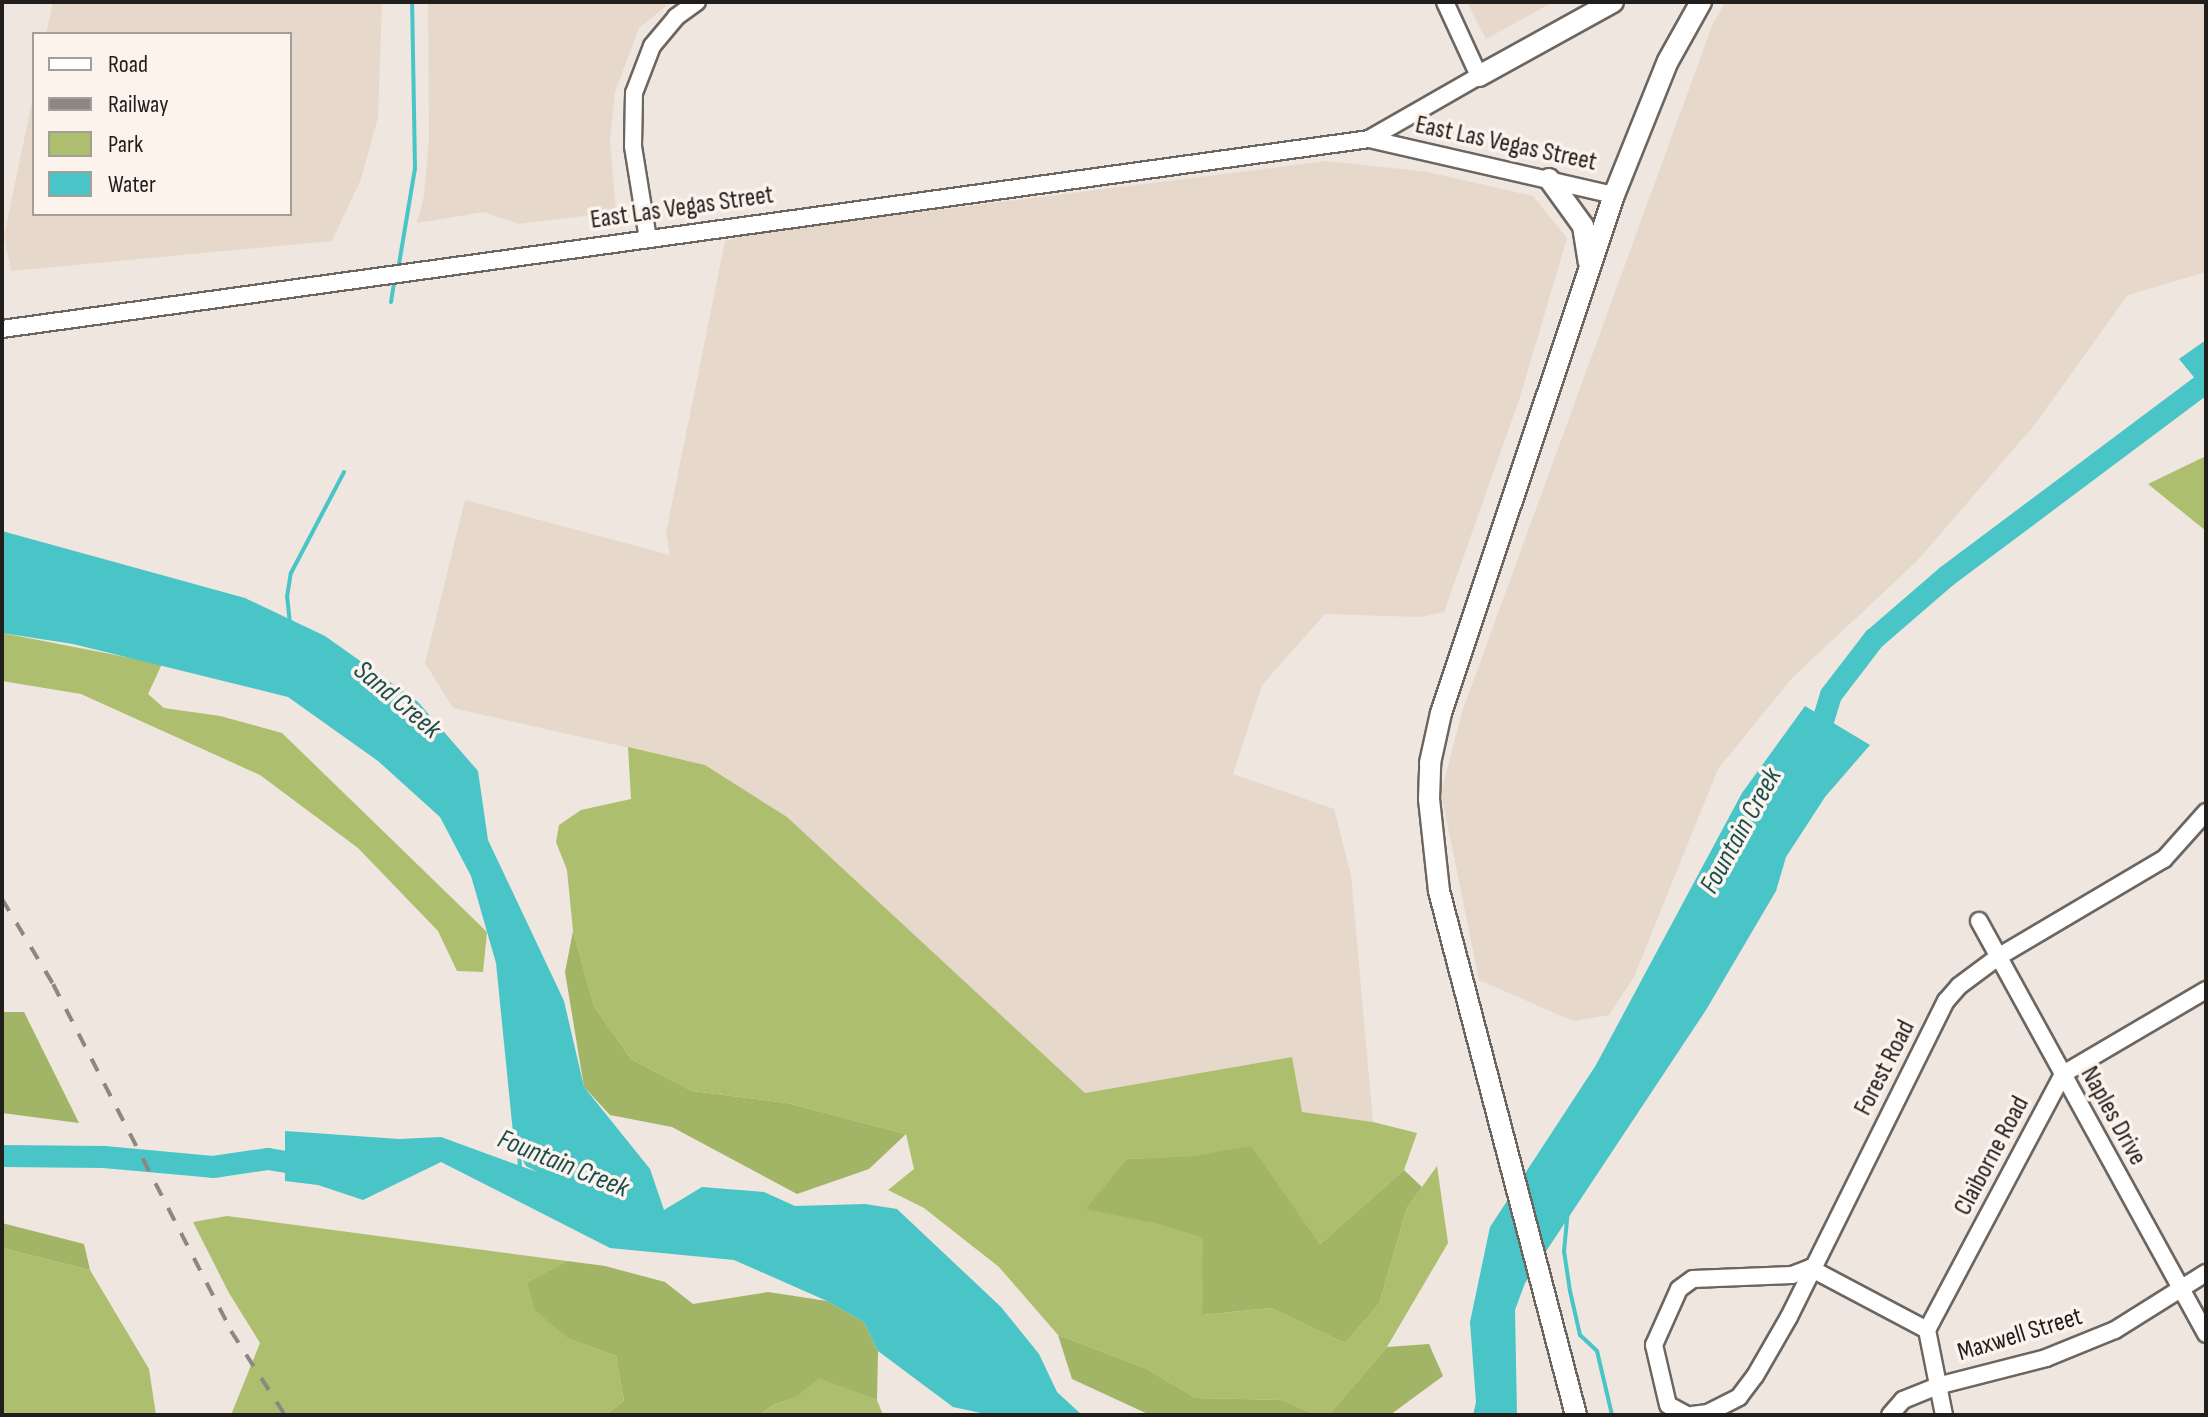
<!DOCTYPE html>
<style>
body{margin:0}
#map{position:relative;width:2208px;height:1417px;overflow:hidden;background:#eee6df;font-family:"Sofia Sans Condensed",sans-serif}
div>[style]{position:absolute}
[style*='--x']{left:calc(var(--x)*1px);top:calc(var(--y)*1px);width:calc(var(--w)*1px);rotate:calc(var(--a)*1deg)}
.built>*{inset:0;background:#e7d8cc}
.green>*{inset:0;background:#adbf6f}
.forest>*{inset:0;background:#a2b465}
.water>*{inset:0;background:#49c4c7}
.stream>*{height:4px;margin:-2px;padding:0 2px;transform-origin:2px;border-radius:2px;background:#49c4c7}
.river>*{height:22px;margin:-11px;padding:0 11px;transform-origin:11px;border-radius:11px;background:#49c4c7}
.roads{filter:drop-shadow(2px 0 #6d6660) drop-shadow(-2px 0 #6d6660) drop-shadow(0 2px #6d6660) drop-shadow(0 -2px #6d6660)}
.minor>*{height:16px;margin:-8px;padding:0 8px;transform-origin:8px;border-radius:8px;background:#fff}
.major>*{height:20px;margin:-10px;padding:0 10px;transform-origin:10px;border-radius:10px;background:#fff}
.rail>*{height:4px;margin-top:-2px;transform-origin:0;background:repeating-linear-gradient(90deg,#8c8782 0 14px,transparent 0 28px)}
span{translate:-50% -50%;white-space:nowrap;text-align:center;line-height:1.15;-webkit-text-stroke:7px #fcf3ec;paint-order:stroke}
.street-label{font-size:26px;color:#211e1c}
.water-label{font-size:28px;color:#1a4f50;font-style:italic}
.frame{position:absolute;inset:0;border:4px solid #211e1c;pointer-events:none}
.legend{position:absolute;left:32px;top:32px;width:260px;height:184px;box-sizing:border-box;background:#fcf3ec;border:2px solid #a49e99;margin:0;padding:10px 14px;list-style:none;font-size:24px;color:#211e1c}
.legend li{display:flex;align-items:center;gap:16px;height:40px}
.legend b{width:40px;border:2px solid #a49e99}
</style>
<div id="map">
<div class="built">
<div style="clip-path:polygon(53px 2px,382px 2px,378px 117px,361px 179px,332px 241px,11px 271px,4px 236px,34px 92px,34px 214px,290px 214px,290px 34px,46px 34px)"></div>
<div style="clip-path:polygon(428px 2px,671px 2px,639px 28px,615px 92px,610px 140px,616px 212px,519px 224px,484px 212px,417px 223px,424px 196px,429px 139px)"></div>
<div style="clip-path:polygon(1467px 2px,1553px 2px,1486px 39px)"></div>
<div style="clip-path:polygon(1725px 2px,2206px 2px,2206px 272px,2128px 295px,2032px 428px,1916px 562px,1792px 678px,1718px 769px,1634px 977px,1609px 1015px,1573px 1021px,1479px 980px,1441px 793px,1462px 712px,1712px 26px)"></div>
<div style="clip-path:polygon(1327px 161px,1428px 172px,1533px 196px,1567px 238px,1520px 397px,1444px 612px,1419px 617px,1325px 614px,1262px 685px,1233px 774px,1334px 809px,1351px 875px,1373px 1122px,1301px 1112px,1292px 1057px,1085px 1093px,786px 817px,705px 765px,453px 708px,425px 663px,465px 500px,670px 555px,666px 533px,725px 241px,762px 232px)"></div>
</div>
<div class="green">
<div style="clip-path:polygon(2206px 456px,2206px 531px,2148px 484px)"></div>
<div style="clip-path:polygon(2px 633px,162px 664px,148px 694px,164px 708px,220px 716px,282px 733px,487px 932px,483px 972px,457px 971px,438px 931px,358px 848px,260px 775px,81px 694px,2px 681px)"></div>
<div style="clip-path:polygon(628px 747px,705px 765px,787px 817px,1085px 1093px,1292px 1057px,1302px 1112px,1373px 1122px,1417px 1133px,1404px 1170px,1320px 1244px,1251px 1147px,1205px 1156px,1126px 1159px,1150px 1222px,1204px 1238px,1202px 1315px,1271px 1308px,1345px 1343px,1379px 1304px,1407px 1208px,1437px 1166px,1448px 1243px,1387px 1347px,1329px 1415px,1317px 1415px,1282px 1400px,1196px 1398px,1145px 1368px,1058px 1335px,999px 1267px,924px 1208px,888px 1190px,914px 1169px,906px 1134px,787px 1103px,692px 1091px,631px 1059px,594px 1006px,573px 931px,567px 870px,556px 842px,559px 825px,581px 810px,631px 799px)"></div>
<div style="clip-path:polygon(227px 1216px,567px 1261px,527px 1282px,569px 1339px,616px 1356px,624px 1401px,605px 1415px,231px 1415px,260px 1343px,229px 1293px,193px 1222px)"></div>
<div style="clip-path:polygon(2px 1248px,90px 1270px,149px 1369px,156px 1415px,2px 1415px)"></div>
<div style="clip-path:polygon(819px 1377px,877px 1400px,883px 1415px,760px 1415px,773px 1405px,797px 1397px)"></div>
</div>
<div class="forest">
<div style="clip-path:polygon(573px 931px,594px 1006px,631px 1059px,692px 1091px,787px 1103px,906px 1134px,869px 1169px,797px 1194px,672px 1127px,610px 1115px,584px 1087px,565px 972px)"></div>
<div style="clip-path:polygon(2px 1012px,24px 1012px,79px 1123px,2px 1113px)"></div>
<div style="clip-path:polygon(1251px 1146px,1320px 1244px,1404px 1170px,1422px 1187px,1407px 1208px,1379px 1304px,1345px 1343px,1271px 1308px,1202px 1315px,1203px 1238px,1150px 1222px,1086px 1209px,1127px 1159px,1194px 1156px)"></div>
<div style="clip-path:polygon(2px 1223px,84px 1244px,90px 1270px,2px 1248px)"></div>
<div style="clip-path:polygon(567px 1261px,605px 1266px,665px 1282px,693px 1304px,768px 1292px,827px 1301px,864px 1322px,878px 1351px,877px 1400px,819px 1378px,797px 1397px,773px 1405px,760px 1415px,605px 1415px,624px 1401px,616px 1356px,569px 1339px,535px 1310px,527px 1282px)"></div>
<div style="clip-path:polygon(1058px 1335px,1145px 1368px,1196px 1398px,1282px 1400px,1317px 1415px,1150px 1415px,1072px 1379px)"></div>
<div style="clip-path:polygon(1429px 1344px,1443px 1376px,1390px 1415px,1329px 1415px,1387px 1347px)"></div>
</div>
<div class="water">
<div style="clip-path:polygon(2206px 340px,2206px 385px,2202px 387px,2179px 359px)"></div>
<div style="clip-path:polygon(2px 531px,245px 598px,325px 636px,418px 702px,478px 771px,488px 840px,564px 1001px,584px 1087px,650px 1169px,664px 1210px,702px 1187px,764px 1192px,795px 1206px,865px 1204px,897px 1209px,1001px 1307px,1039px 1354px,1057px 1392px,1082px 1415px,990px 1415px,953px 1407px,878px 1351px,864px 1322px,827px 1301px,734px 1260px,610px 1248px,441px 1162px,363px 1200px,318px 1185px,285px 1181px,285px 1131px,399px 1139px,441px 1137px,537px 1172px,526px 1166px,514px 1143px,496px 963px,471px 876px,440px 817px,378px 761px,288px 697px,73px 644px,2px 633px)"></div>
<div style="clip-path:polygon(1805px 706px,1870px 745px,1825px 797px,1786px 857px,1776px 891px,1706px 1010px,1525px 1283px,1515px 1310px,1517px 1415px,1473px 1415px,1476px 1402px,1470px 1322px,1490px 1227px,1596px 1065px,1742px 793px)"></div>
</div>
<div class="stream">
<div style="--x:398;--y:270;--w:103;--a:-80.5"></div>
<div style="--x:415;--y:168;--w:166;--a:-91"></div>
<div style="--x:391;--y:302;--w:24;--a:-81"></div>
<div style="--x:290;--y:624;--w:27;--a:-96"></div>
<div style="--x:287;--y:597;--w:24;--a:-81"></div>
<div style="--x:291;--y:573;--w:114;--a:-62.3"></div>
<div style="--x:519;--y:1150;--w:20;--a:87"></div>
<div style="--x:1568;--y:1209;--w:42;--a:95.4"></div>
<div style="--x:1564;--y:1251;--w:40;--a:81.5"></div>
<div style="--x:1570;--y:1291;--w:45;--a:77.2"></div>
<div style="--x:1580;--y:1335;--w:23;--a:43"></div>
<div style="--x:1597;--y:1351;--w:66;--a:76.8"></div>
</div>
<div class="river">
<div style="--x:1816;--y:744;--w:51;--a:-73"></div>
<div style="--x:1831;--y:695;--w:71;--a:-52.5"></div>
<div style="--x:1874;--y:639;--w:96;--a:-40.8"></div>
<div style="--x:1947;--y:576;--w:324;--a:-36.8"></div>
<div style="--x:2;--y:1156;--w:102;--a:0.6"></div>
<div style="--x:104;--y:1157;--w:109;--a:5.2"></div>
<div style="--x:213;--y:1167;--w:56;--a:-8.3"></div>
<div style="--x:268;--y:1159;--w:44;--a:9.2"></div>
</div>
<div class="roads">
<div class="minor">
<div style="--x:1369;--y:139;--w:251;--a:12.9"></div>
<div style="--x:648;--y:239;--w:94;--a:-99.2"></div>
<div style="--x:633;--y:146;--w:53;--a:-88.9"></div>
<div style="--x:634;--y:93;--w:50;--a:-69"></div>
<div style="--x:652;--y:46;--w:38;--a:-50"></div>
<div style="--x:676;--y:17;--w:26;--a:-36"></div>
<div style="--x:2;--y:329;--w:1380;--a:-7.91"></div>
<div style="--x:1369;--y:139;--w:127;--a:-29.8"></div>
<div style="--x:1479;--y:76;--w:81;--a:-114.7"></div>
<div style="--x:1979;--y:921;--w:471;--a:61.2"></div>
<div style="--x:1687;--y:1415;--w:21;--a:-152"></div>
<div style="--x:1668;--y:1405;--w:62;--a:-103.1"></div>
<div style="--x:1654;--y:1345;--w:61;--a:-65.9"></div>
<div style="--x:1679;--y:1289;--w:17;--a:-36"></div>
<div style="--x:1693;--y:1279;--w:99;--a:-2.3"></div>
<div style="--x:1792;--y:1275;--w:19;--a:-21"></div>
<div style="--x:1810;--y:1268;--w:132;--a:27.9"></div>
<div style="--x:1692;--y:1415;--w:16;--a:-7"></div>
<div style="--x:1708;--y:1413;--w:35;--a:-27"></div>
<div style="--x:1739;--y:1397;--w:26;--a:-53"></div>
<div style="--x:1755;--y:1376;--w:68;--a:-60"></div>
<div style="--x:1789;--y:1317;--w:353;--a:-63.6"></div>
<div style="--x:1946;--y:1001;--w:20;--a:-49"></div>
<div style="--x:1959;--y:986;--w:49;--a:-36.6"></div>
<div style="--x:1998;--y:957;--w:193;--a:-30.6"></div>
<div style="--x:2164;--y:859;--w:63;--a:-48.2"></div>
<div style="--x:1890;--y:1415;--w:20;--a:-49"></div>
<div style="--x:1903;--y:1400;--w:37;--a:-22"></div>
<div style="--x:1937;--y:1386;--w:113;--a:-14.4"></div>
<div style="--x:2046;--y:1358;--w:74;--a:-22.1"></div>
<div style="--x:2115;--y:1330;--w:107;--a:-32.1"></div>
<div style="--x:1944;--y:1415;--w:87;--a:-101.3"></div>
<div style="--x:1927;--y:1330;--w:290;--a:-62"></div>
<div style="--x:2063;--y:1074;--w:166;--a:-30.4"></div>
</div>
<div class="major">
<div style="--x:1479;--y:76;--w:153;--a:-28.9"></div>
<div style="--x:1549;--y:179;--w:58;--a:54.1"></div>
<div style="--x:1583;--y:226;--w:37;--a:81"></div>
<div style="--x:1576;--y:1415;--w:542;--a:-104.65"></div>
<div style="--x:1439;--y:891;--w:93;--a:-96.2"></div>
<div style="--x:1429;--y:799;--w:36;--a:-88"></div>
<div style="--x:1430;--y:763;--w:51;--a:-77.6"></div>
<div style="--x:1441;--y:713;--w:546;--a:-71.53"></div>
<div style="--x:1614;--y:195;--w:144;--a:-68.1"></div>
<div style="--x:1668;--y:61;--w:68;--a:-60.8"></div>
</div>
</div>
<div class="rail">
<div style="--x:2;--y:899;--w:99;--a:59"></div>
<div style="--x:53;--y:984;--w:390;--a:62.8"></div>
<div style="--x:231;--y:1331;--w:100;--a:57.3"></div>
</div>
<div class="street-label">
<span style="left:1506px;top:144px;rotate:12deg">East Las Vegas Street</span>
<span style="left:682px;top:208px;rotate:-8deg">East Las Vegas Street</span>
<span style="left:1885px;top:1068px;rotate:-63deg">Forest Road</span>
<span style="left:2113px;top:1116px;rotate:61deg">Naples Drive</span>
<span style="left:1992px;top:1156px;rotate:-62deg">Claiborne Road</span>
<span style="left:2020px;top:1335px;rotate:-17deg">Maxwell Street</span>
</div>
<div class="water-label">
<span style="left:397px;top:700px;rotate:40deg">Sand Creek</span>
<span style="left:1741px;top:831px;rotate:-61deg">Fountain Creek</span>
<span style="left:563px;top:1164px;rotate:22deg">Fountain Creek</span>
</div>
<div class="frame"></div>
<ul class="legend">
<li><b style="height:10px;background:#fff"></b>Road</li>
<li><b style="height:10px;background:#8c8782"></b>Railway</li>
<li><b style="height:22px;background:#adbf6f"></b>Park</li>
<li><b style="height:22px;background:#49c4c7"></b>Water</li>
</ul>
</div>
